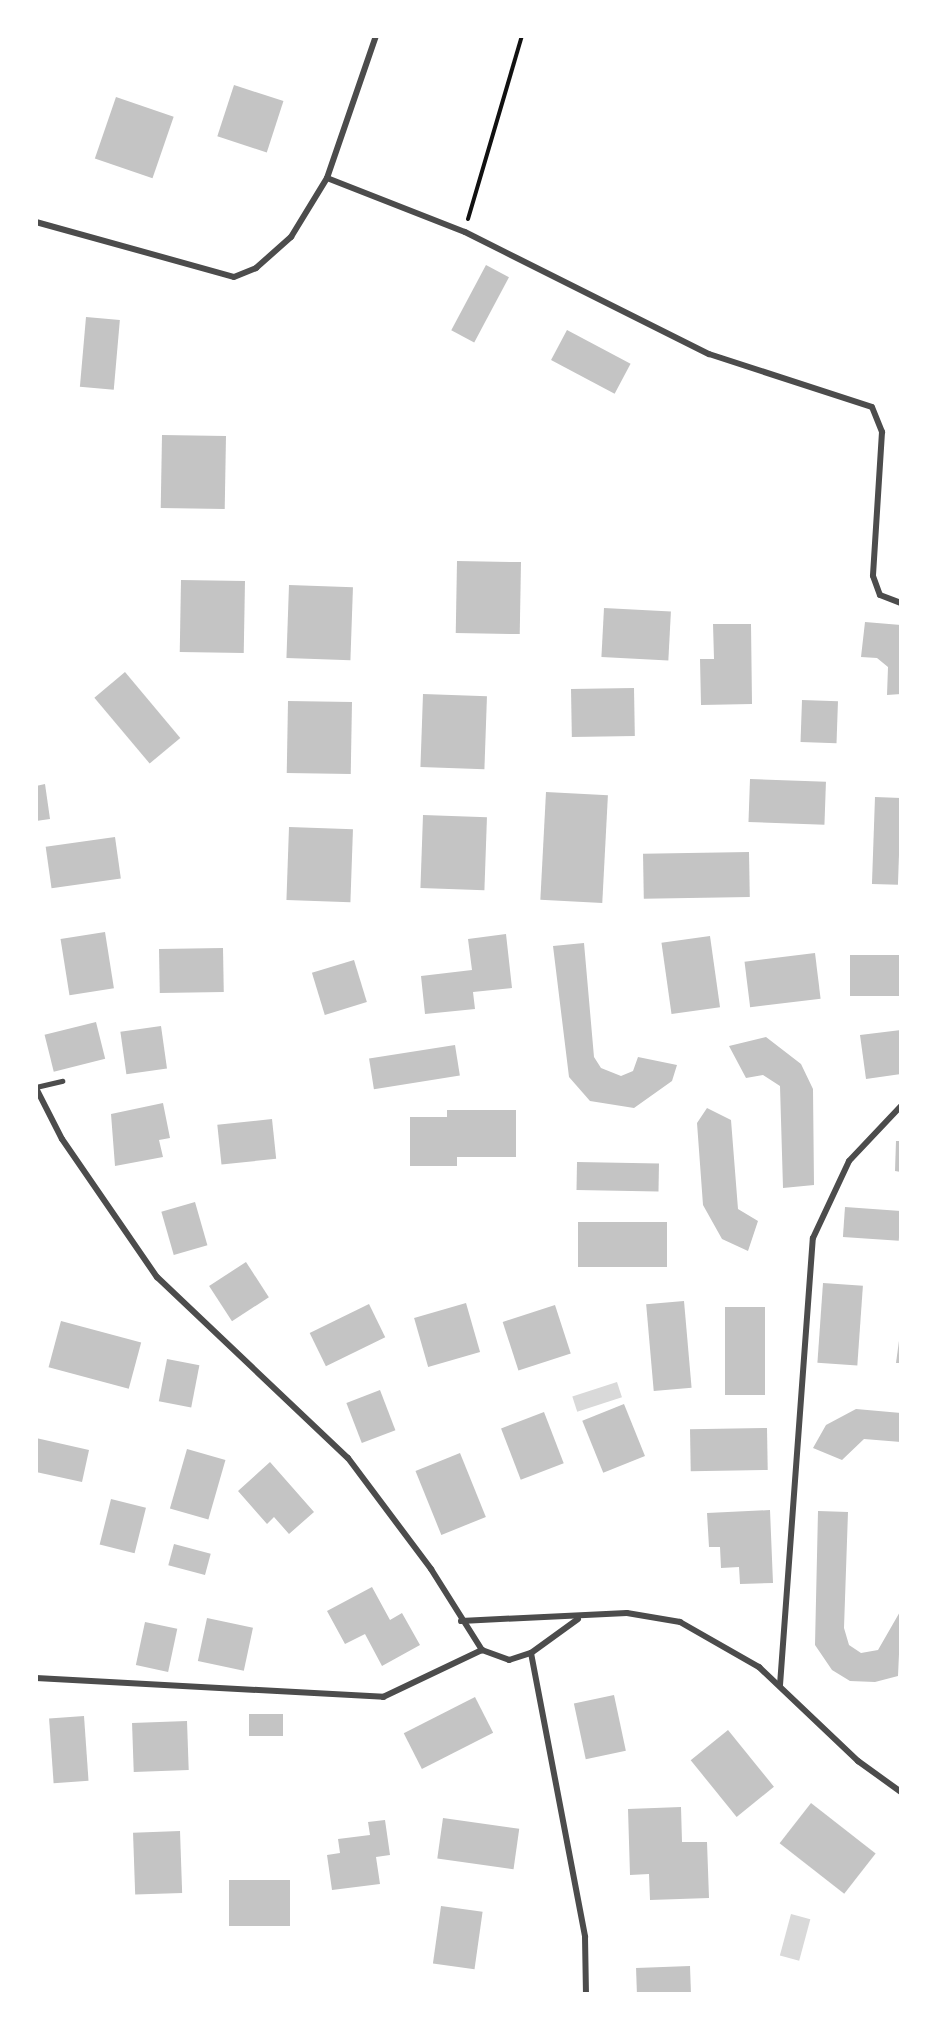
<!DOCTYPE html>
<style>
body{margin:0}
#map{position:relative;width:937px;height:2030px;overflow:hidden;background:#fff;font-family:"IBM Plex Sans",sans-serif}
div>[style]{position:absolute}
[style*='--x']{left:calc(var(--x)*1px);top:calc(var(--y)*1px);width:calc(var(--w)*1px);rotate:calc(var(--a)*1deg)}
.water>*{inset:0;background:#d9d9d9;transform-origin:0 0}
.building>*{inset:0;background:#c4c4c4;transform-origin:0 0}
.path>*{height:4px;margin:-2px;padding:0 2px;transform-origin:2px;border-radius:2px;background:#111}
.service>*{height:4.5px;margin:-2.25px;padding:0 2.25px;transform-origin:2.25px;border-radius:2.25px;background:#4c4c4c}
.minor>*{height:6px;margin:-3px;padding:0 3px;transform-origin:3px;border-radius:3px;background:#4c4c4c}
span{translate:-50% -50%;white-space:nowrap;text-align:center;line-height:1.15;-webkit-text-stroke:5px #fff;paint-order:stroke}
.frame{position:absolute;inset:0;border:38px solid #fff;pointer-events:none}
</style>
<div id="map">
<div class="water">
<div style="left:617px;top:1382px;width:16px;height:47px;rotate:72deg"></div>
<div style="left:791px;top:1914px;width:20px;height:43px;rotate:15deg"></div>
</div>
<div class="building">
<div style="left:234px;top:85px;width:52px;height:54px;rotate:18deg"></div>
<div style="left:116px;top:97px;width:61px;height:65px;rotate:19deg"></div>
<div style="left:486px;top:265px;width:26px;height:74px;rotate:28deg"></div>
<div style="left:86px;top:317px;width:34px;height:70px;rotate:5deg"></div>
<div style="left:567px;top:330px;width:72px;height:34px;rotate:28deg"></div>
<div style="left:162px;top:435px;width:64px;height:73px;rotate:1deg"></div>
<div style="left:457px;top:561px;width:64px;height:72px;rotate:1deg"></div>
<div style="left:181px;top:580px;width:64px;height:72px;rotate:1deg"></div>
<div style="left:289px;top:585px;width:64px;height:73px;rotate:2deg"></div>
<div style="left:604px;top:608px;width:67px;height:49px;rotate:3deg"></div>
<div style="clip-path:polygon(865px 622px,901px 625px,901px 694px,887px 695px,888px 667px,877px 658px,861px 657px)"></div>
<div style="clip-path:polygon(713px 624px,751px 624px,752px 704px,701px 705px,700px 659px,714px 659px)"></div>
<div style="left:125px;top:672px;width:86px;height:40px;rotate:50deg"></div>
<div style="left:634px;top:688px;width:48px;height:63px;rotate:89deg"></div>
<div style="left:423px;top:694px;width:64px;height:73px;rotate:2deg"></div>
<div style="left:802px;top:700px;width:36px;height:42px;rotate:2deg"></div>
<div style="left:288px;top:701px;width:64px;height:72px;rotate:1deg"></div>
<div style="left:750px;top:779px;width:76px;height:43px;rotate:2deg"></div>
<div style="clip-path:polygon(45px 784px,50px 819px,36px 821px,36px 786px)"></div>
<div style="left:546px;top:792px;width:62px;height:108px;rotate:3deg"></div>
<div style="left:875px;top:797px;width:26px;height:87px;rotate:2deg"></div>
<div style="left:423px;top:815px;width:64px;height:73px;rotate:2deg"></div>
<div style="left:289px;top:827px;width:64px;height:73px;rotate:2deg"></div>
<div style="left:115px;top:837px;width:42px;height:70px;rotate:82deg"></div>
<div style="left:749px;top:852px;width:45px;height:106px;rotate:89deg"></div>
<div style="left:105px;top:932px;width:57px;height:45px;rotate:81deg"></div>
<div style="clip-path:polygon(506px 934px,512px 988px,473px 992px,475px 1009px,425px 1014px,421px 976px,472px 970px,468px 939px)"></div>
<div style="left:710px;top:936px;width:72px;height:49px;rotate:82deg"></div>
<div style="clip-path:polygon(584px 943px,594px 1057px,601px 1068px,621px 1076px,633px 1071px,638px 1057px,677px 1065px,672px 1081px,634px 1108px,590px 1101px,569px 1077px,553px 946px)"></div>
<div style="left:223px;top:948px;width:44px;height:64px;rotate:89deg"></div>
<div style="left:815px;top:953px;width:46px;height:71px;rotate:83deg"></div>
<div style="left:901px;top:955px;width:41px;height:51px;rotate:90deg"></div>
<div style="left:354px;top:960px;width:44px;height:44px;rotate:73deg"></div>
<div style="left:96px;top:1022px;width:38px;height:53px;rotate:76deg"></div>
<div style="left:161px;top:1026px;width:43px;height:41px;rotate:82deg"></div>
<div style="clip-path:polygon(901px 1030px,901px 1074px,866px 1079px,860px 1035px)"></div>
<div style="clip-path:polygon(766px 1037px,801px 1064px,813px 1089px,814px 1185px,783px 1188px,780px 1086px,763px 1075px,746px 1078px,729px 1046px)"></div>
<div style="left:455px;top:1045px;width:31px;height:87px;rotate:81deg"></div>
<div style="clip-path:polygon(163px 1103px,170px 1138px,159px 1140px,163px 1157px,115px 1166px,111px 1114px)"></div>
<div style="clip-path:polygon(707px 1108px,731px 1120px,738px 1209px,758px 1221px,748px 1251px,722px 1239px,703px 1205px,697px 1123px)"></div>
<div style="clip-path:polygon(447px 1110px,516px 1110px,516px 1157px,457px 1157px,457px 1166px,410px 1166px,410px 1117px,447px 1117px)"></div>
<div style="left:272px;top:1119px;width:40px;height:55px;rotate:84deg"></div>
<div style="clip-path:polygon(896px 1141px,901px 1141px,901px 1172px,895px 1171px)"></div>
<div style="left:577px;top:1162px;width:82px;height:28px;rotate:1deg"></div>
<div style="left:195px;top:1202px;width:45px;height:35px;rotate:74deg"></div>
<div style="left:845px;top:1207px;width:56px;height:30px;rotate:4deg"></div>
<div style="left:667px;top:1222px;width:45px;height:89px;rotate:90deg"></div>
<div style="left:246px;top:1262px;width:42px;height:44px;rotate:57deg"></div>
<div style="left:823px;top:1283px;width:40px;height:80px;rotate:4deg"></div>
<div style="left:684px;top:1301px;width:87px;height:38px;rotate:85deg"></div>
<div style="left:466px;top:1303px;width:51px;height:54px;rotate:74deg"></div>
<div style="left:369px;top:1304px;width:37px;height:66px;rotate:64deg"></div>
<div style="left:555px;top:1305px;width:51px;height:55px;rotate:72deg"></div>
<div style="left:725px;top:1307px;width:40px;height:88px"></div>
<div style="left:61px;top:1321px;width:83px;height:48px;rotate:15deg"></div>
<div style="clip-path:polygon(901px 1326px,901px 1363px,896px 1363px)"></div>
<div style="left:167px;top:1359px;width:33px;height:43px;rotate:11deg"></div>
<div style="left:380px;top:1390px;width:43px;height:36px;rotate:69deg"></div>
<div style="left:624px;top:1404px;width:56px;height:45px;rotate:68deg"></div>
<div style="clip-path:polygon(856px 1409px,901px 1413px,901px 1442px,864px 1439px,842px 1460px,813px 1448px,826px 1425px)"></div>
<div style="left:544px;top:1412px;width:55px;height:46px;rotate:69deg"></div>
<div style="left:767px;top:1428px;width:42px;height:77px;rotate:89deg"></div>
<div style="clip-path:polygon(36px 1438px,89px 1450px,82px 1482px,36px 1472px)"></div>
<div style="left:187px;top:1449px;width:40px;height:62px;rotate:16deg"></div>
<div style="left:460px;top:1453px;width:69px;height:48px;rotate:68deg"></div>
<div style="clip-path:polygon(270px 1462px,314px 1512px,289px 1534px,274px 1517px,267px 1524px,238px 1491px)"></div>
<div style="left:111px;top:1499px;width:36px;height:47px;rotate:14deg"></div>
<div style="clip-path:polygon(770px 1510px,773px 1583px,740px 1584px,739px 1567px,721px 1568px,720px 1547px,709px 1547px,707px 1513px)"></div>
<div style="clip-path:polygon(818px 1511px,848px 1512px,844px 1628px,849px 1645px,861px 1653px,878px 1650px,901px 1610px,898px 1676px,875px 1682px,850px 1681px,832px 1670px,815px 1645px)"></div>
<div style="left:174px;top:1544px;width:38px;height:22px;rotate:15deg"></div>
<div style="clip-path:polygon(372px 1587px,390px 1620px,402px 1613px,420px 1645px,382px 1666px,365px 1634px,345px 1644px,327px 1611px)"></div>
<div style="left:207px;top:1618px;width:47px;height:44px;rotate:12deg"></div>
<div style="left:145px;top:1622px;width:33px;height:44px;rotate:12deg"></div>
<div style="left:614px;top:1695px;width:57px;height:41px;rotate:78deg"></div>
<div style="left:475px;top:1697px;width:40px;height:80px;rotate:63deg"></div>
<div style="left:283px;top:1714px;width:22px;height:34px;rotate:90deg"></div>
<div style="left:84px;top:1716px;width:65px;height:35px;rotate:86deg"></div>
<div style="left:187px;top:1721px;width:49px;height:55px;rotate:88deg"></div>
<div style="left:728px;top:1730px;width:73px;height:48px;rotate:51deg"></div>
<div style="left:811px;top:1803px;width:82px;height:51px;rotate:38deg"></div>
<div style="clip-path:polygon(681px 1807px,682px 1842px,707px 1842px,709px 1898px,650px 1900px,649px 1874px,630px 1875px,628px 1809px)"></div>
<div style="left:443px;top:1818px;width:77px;height:41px;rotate:8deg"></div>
<div style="clip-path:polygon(385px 1820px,390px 1855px,376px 1857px,380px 1884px,332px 1890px,327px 1855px,340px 1853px,338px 1839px,370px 1835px,368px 1822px)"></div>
<div style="left:180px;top:1831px;width:62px;height:47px;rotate:88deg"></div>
<div style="left:229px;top:1880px;width:61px;height:46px"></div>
<div style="left:441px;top:1906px;width:42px;height:58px;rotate:8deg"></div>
<div style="left:690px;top:1966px;width:28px;height:54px;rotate:88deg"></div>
</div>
<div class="path">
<div style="--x:468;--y:219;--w:191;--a:-73.6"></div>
</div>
<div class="service">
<div style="--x:36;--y:1087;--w:27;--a:-13"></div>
</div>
<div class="minor">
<div style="--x:327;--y:178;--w:148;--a:21.4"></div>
<div style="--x:465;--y:232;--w:273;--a:26.6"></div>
<div style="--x:709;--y:354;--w:171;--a:18"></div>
<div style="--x:872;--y:407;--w:27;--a:68"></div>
<div style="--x:882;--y:432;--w:144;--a:93.6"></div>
<div style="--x:873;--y:576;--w:20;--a:70"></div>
<div style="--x:880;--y:595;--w:22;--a:21"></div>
<div style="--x:36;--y:222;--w:205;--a:15.5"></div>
<div style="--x:234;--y:277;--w:24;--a:-22"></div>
<div style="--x:256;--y:268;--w:47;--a:-41.5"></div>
<div style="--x:291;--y:237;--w:69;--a:-58.6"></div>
<div style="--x:327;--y:178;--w:150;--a:-71"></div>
<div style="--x:36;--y:1088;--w:57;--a:63"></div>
<div style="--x:62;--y:1139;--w:168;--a:55.5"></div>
<div style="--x:157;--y:1277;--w:263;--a:43.5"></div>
<div style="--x:348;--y:1458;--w:139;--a:53.2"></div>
<div style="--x:431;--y:1569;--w:96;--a:57.8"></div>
<div style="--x:482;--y:1650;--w:29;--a:20"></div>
<div style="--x:509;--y:1660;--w:23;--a:-18"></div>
<div style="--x:531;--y:1653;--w:58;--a:-35.9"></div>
<div style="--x:461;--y:1621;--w:166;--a:-2.8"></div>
<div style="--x:627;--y:1613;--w:54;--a:9.6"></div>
<div style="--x:680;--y:1622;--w:91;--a:29.7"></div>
<div style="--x:759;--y:1667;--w:137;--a:43.5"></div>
<div style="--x:858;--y:1761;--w:53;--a:35.8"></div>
<div style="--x:531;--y:1653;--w:289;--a:79.2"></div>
<div style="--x:585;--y:1937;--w:57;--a:89"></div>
<div style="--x:36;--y:1678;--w:348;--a:3.1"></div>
<div style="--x:383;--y:1697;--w:110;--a:-25.4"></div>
<div style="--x:780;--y:1685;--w:448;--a:-85.8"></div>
<div style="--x:813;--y:1238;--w:85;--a:-64.9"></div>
<div style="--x:849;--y:1161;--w:76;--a:-46.6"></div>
</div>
<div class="frame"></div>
</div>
